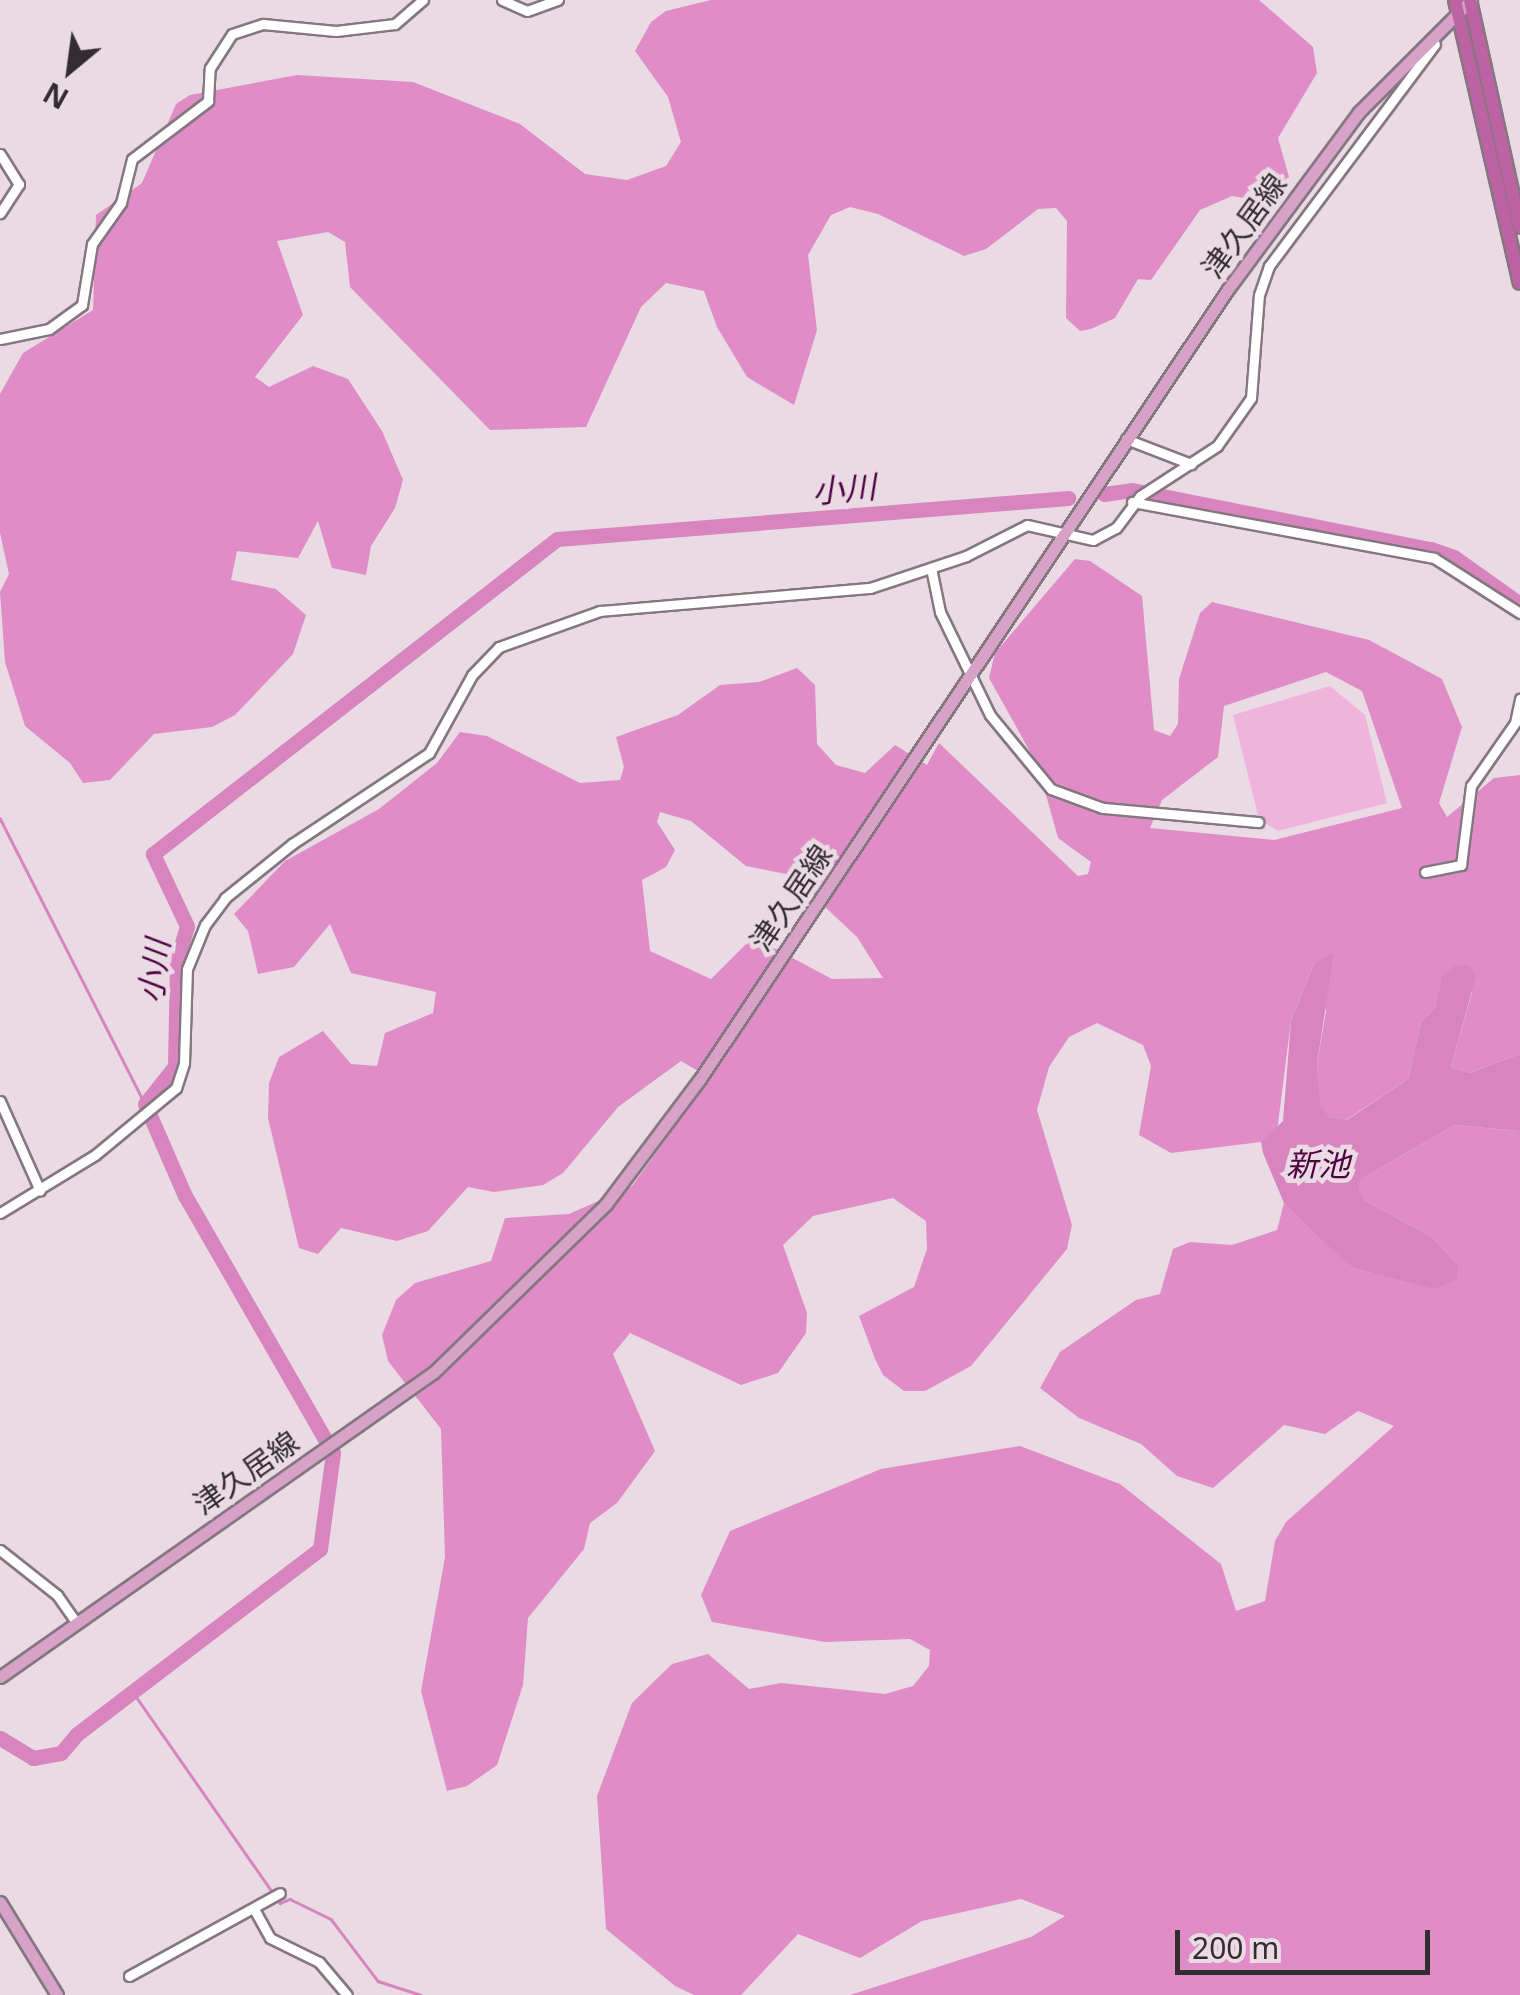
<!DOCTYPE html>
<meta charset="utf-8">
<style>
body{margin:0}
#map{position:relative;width:1520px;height:1995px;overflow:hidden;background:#e9dae4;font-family:"Noto Sans","Noto Sans JP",sans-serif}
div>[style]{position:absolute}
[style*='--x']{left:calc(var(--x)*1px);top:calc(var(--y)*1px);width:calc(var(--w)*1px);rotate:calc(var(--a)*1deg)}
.green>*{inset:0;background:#f0b3dc}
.forest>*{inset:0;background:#e08cc7}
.water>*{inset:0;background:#d885bf}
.stream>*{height:2.5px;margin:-1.25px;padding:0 1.25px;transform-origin:1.25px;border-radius:1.25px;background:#d885bf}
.river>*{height:15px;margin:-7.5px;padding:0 7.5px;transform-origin:7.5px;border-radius:7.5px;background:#d885bf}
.roads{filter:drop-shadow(2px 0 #857780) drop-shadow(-2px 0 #857780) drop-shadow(0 2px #857780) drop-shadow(0 -2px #857780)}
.minor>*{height:9px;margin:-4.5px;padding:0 4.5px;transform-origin:4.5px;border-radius:4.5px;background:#fff}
.major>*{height:11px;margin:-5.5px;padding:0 5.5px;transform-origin:5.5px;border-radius:5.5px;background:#d7a1c8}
.highway>*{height:12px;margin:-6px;padding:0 6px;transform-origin:6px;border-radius:6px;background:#bd62a3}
span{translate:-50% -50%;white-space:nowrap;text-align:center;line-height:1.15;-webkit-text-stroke:9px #e9dae4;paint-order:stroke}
.street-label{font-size:30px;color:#332d31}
.water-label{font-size:32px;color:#4f0240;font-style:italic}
.north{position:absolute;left:20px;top:20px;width:100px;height:100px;-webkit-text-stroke:8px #e9dae4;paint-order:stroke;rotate:209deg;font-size:28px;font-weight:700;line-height:40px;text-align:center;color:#332d31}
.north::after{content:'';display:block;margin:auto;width:35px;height:45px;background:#332d31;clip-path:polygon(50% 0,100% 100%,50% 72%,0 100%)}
.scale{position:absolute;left:1175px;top:1930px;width:255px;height:45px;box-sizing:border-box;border:5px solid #332d31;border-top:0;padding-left:12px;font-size:30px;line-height:35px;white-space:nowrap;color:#332d31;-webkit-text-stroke:8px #e9dae4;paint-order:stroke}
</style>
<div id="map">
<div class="green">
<div style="clip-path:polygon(1330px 686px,1365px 715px,1387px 803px,1278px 831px,1259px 819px,1233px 715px)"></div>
</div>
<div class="forest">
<div style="clip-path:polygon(711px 0,1259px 0,1313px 47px,1317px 73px,1278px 138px,1289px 177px,1268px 202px,1232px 196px,1200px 210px,1151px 280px,1138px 279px,1115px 318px,1091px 329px,1080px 331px,1066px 318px,1067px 221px,1056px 208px,1038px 209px,986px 249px,964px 256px,878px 214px,850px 207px,831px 215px,808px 255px,817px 330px,794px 405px,747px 377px,717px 327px,704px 291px,666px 283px,641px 307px,586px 427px,490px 430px,350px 287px,345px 242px,328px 232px,277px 241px,303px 315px,255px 377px,269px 387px,313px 366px,348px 379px,382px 431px,403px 480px,395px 508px,371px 546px,366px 575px,332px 568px,318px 521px,298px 558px,237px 551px,231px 580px,276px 589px,306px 615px,293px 654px,235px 715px,212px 727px,154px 734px,110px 780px,83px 783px,70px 763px,25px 726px,5px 662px,0 592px,9px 574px,0 533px,0 394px,23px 353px,93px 310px,96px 215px,142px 183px,176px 104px,190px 95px,297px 75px,413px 82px,520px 124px,585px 174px,627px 180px,666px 166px,681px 142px,668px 97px,635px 51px,651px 22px,666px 11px)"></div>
<div style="clip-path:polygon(evenodd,1075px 559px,1090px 561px,1142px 596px,1154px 730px,1170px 736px,1178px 724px,1179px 679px,1200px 613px,1212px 602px,1369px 640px,1442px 679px,1462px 727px,1439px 803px,1447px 817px,1494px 778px,1520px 775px,1520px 1054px,1470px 1073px,1451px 1067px,1472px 992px,1441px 978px,1435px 1008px,1421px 1022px,1408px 1079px,1346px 1120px,1330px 1117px,1319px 1105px,1317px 1064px,1326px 1011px,1314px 964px,1291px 1021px,1277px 1132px,1261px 1142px,1171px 1153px,1139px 1135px,1151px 1066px,1143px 1045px,1097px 1023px,1069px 1037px,1049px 1067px,1037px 1110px,1072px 1225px,1067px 1249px,971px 1366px,925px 1391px,904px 1391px,883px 1375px,875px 1359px,859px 1316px,914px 1287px,927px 1249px,926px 1221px,893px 1198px,813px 1216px,783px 1245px,807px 1313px,806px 1333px,778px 1373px,741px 1385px,630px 1333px,613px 1354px,655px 1451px,617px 1503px,590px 1523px,584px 1549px,528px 1618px,523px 1685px,497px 1765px,467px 1786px,447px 1791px,421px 1691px,445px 1557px,441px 1429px,388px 1361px,382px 1335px,396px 1300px,415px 1283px,491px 1261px,505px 1218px,569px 1214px,632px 1186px,710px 1078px,681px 1061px,618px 1107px,563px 1173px,543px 1185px,494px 1192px,468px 1187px,428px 1231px,397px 1241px,341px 1228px,318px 1254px,299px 1248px,268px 1118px,269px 1083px,279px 1057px,323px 1031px,351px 1064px,377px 1066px,385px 1033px,433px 1013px,436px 992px,351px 973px,330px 924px,294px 967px,258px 974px,248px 931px,234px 914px,285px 861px,379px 809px,437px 763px,460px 732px,487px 736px,580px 783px,620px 780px,624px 767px,616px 737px,678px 715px,720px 685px,759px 682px,797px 668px,815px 685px,817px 744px,836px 765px,865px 773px,895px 745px,927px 765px,939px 743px,1078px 876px,1088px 874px,1091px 862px,1058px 838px,1038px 766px,989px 678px,995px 653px,1075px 559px,1326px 672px,1362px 691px,1402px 808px,1274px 840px,1150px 828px,1162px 800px,1218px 757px,1224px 706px,1326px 672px,1075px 559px,660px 812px,691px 821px,746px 866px,791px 875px,857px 937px,883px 978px,832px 979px,753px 937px,711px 979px,650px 951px,642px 880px,666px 867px,675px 850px,657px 822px,660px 812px)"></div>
<div style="clip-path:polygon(1454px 1125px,1520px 1131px,1520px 1995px,850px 1995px,1031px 1937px,1065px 1916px,1021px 1899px,922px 1921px,860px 1958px,798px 1934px,741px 1995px,694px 1995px,675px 1986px,606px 1929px,597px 1796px,632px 1703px,672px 1664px,708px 1654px,749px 1689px,781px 1683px,885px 1694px,913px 1686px,929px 1666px,930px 1650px,910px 1639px,825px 1642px,712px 1622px,701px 1595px,730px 1531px,881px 1469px,1020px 1446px,1120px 1484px,1221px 1564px,1236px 1611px,1265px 1601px,1275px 1541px,1286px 1522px,1394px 1426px,1358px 1411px,1325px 1434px,1284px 1425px,1213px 1488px,1177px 1476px,1141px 1444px,1079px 1418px,1040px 1388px,1060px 1352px,1136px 1300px,1160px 1294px,1173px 1249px,1190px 1242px,1232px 1245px,1277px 1230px,1284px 1203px,1356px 1269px,1435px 1288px,1458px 1265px,1432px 1237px,1364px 1200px,1357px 1189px,1362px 1179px)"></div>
</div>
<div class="water">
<div style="clip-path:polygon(1334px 952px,1317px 1064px,1320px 1105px,1330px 1117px,1347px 1120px,1408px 1079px,1421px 1022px,1435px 1008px,1441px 977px,1455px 965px,1469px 966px,1476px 976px,1451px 1067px,1470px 1073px,1520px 1054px,1520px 1131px,1454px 1125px,1362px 1179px,1358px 1188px,1364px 1200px,1432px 1237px,1458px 1265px,1457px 1279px,1435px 1289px,1356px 1269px,1342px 1259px,1284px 1203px,1263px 1153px,1261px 1142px,1283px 1121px,1291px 1021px,1314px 964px)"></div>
</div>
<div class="stream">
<div style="--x:0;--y:818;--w:321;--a:63.1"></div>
<div style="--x:135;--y:1695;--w:254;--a:55.1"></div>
<div style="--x:280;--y:1903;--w:11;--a:-22"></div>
<div style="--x:290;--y:1899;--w:46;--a:26"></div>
<div style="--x:331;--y:1919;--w:78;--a:52.8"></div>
<div style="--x:378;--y:1981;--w:45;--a:18"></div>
</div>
<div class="river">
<div style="--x:1104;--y:494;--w:28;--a:-8"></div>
<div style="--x:1132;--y:490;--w:305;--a:11.2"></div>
<div style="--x:1431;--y:549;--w:24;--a:19"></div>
<div style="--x:1454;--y:557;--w:81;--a:35.5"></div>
<div style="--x:0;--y:1738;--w:39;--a:31"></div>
<div style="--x:33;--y:1758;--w:28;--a:-10"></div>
<div style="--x:61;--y:1753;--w:25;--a:-50"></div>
<div style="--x:77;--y:1734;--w:305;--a:-37.3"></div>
<div style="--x:320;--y:1549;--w:97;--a:-82.3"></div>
<div style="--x:333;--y:1453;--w:297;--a:-119.9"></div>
<div style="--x:185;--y:1196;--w:100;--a:-113.5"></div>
<div style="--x:145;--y:1104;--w:48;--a:-51.7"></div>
<div style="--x:175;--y:1066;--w:107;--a:-88.9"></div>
<div style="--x:177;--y:959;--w:34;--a:-73"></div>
<div style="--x:187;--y:926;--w:80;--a:-115.3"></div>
<div style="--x:153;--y:854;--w:512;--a:-37.94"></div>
<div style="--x:557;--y:539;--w:513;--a:-4.59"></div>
</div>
<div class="roads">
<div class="minor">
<div style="--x:502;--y:0;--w:27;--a:24"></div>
<div style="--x:527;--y:11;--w:33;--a:-20"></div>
<div style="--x:0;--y:154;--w:36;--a:58"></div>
<div style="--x:19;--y:184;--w:35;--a:123"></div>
<div style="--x:0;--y:339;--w:50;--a:-11.5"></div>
<div style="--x:49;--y:329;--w:41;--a:-36"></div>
<div style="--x:82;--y:305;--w:62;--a:-80.7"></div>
<div style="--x:92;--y:244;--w:50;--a:-54.7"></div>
<div style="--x:121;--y:203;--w:45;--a:-76"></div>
<div style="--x:132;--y:159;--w:96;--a:-37.3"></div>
<div style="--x:208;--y:101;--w:33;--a:-87"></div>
<div style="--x:210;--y:68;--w:40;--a:-57.1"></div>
<div style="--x:232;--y:34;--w:33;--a:-18"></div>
<div style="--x:263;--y:24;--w:73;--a:5.5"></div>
<div style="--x:336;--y:31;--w:59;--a:-6.8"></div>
<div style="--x:395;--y:24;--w:37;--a:-41"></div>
<div style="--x:1126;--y:439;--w:70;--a:21"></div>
<div style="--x:1132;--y:502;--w:307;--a:10.5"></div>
<div style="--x:1434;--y:558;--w:102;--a:32.6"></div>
<div style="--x:931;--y:568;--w:45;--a:78.4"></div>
<div style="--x:940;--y:612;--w:114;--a:64.1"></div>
<div style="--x:990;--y:715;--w:96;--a:50.5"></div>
<div style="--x:1051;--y:789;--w:55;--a:20.1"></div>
<div style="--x:1103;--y:808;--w:156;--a:5.2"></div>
<div style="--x:1425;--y:872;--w:37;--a:-11"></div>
<div style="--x:1461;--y:865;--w:80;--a:-82.8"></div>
<div style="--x:1471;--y:786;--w:77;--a:-55.1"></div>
<div style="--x:1515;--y:723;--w:25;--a:-78"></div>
<div style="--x:0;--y:1101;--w:98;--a:66"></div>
<div style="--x:0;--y:1213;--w:111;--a:-31.4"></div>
<div style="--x:95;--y:1155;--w:105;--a:-39.6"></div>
<div style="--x:176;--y:1088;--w:26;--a:-72"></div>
<div style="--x:184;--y:1063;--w:94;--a:-88.2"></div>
<div style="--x:187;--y:969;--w:48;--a:-67.8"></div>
<div style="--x:205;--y:925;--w:34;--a:-53"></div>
<div style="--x:225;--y:898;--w:86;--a:-38.9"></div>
<div style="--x:292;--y:844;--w:164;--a:-33.6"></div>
<div style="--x:429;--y:753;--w:89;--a:-61.1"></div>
<div style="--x:472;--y:675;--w:39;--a:-46"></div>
<div style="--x:499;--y:647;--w:107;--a:-19.6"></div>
<div style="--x:600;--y:611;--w:271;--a:-4.9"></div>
<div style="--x:870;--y:588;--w:101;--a:-18.4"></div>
<div style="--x:966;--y:556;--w:68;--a:-26.9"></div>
<div style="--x:1027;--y:525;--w:68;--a:12.8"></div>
<div style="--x:1093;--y:540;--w:26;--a:-28"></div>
<div style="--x:1116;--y:528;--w:40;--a:-53"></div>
<div style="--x:1140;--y:496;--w:92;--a:-33"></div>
<div style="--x:1217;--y:446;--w:59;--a:-54.7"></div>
<div style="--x:1251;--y:398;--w:103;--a:-85.6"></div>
<div style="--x:1259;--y:295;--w:31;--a:-71"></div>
<div style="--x:1269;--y:266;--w:277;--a:-53.2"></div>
<div style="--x:0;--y:1550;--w:73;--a:38.3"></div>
<div style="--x:57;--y:1595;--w:33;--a:55"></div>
<div style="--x:254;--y:1909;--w:33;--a:61"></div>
<div style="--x:270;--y:1938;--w:55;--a:26.1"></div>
<div style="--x:319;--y:1962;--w:43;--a:49.7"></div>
<div style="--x:129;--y:1976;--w:172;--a:-28.8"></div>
</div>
<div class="major">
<div style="--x:0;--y:1677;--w:530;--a:-35.1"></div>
<div style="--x:434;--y:1372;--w:240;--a:-44.3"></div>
<div style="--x:606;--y:1204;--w:156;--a:-53.1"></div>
<div style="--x:700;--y:1079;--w:950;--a:-56.24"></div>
<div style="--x:1228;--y:289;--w:220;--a:-53.5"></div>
<div style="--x:1359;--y:112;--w:158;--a:-45"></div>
<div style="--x:0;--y:1902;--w:109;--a:58.5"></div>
</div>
<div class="highway">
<div style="--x:1455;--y:0;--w:290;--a:77.1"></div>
<div style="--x:1470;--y:0;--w:232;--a:77.6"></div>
</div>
</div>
<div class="street-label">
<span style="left:1244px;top:226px;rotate:-54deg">津久居線</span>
<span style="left:791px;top:898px;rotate:-56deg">津久居線</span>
<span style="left:246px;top:1473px;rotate:-35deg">津久居線</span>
</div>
<div class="water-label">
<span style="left:844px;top:489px;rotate:-5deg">小川</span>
<span style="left:154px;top:971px;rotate:-83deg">小川</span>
<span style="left:1318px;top:1164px">新池</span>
</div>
<div class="north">N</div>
<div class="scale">200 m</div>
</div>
